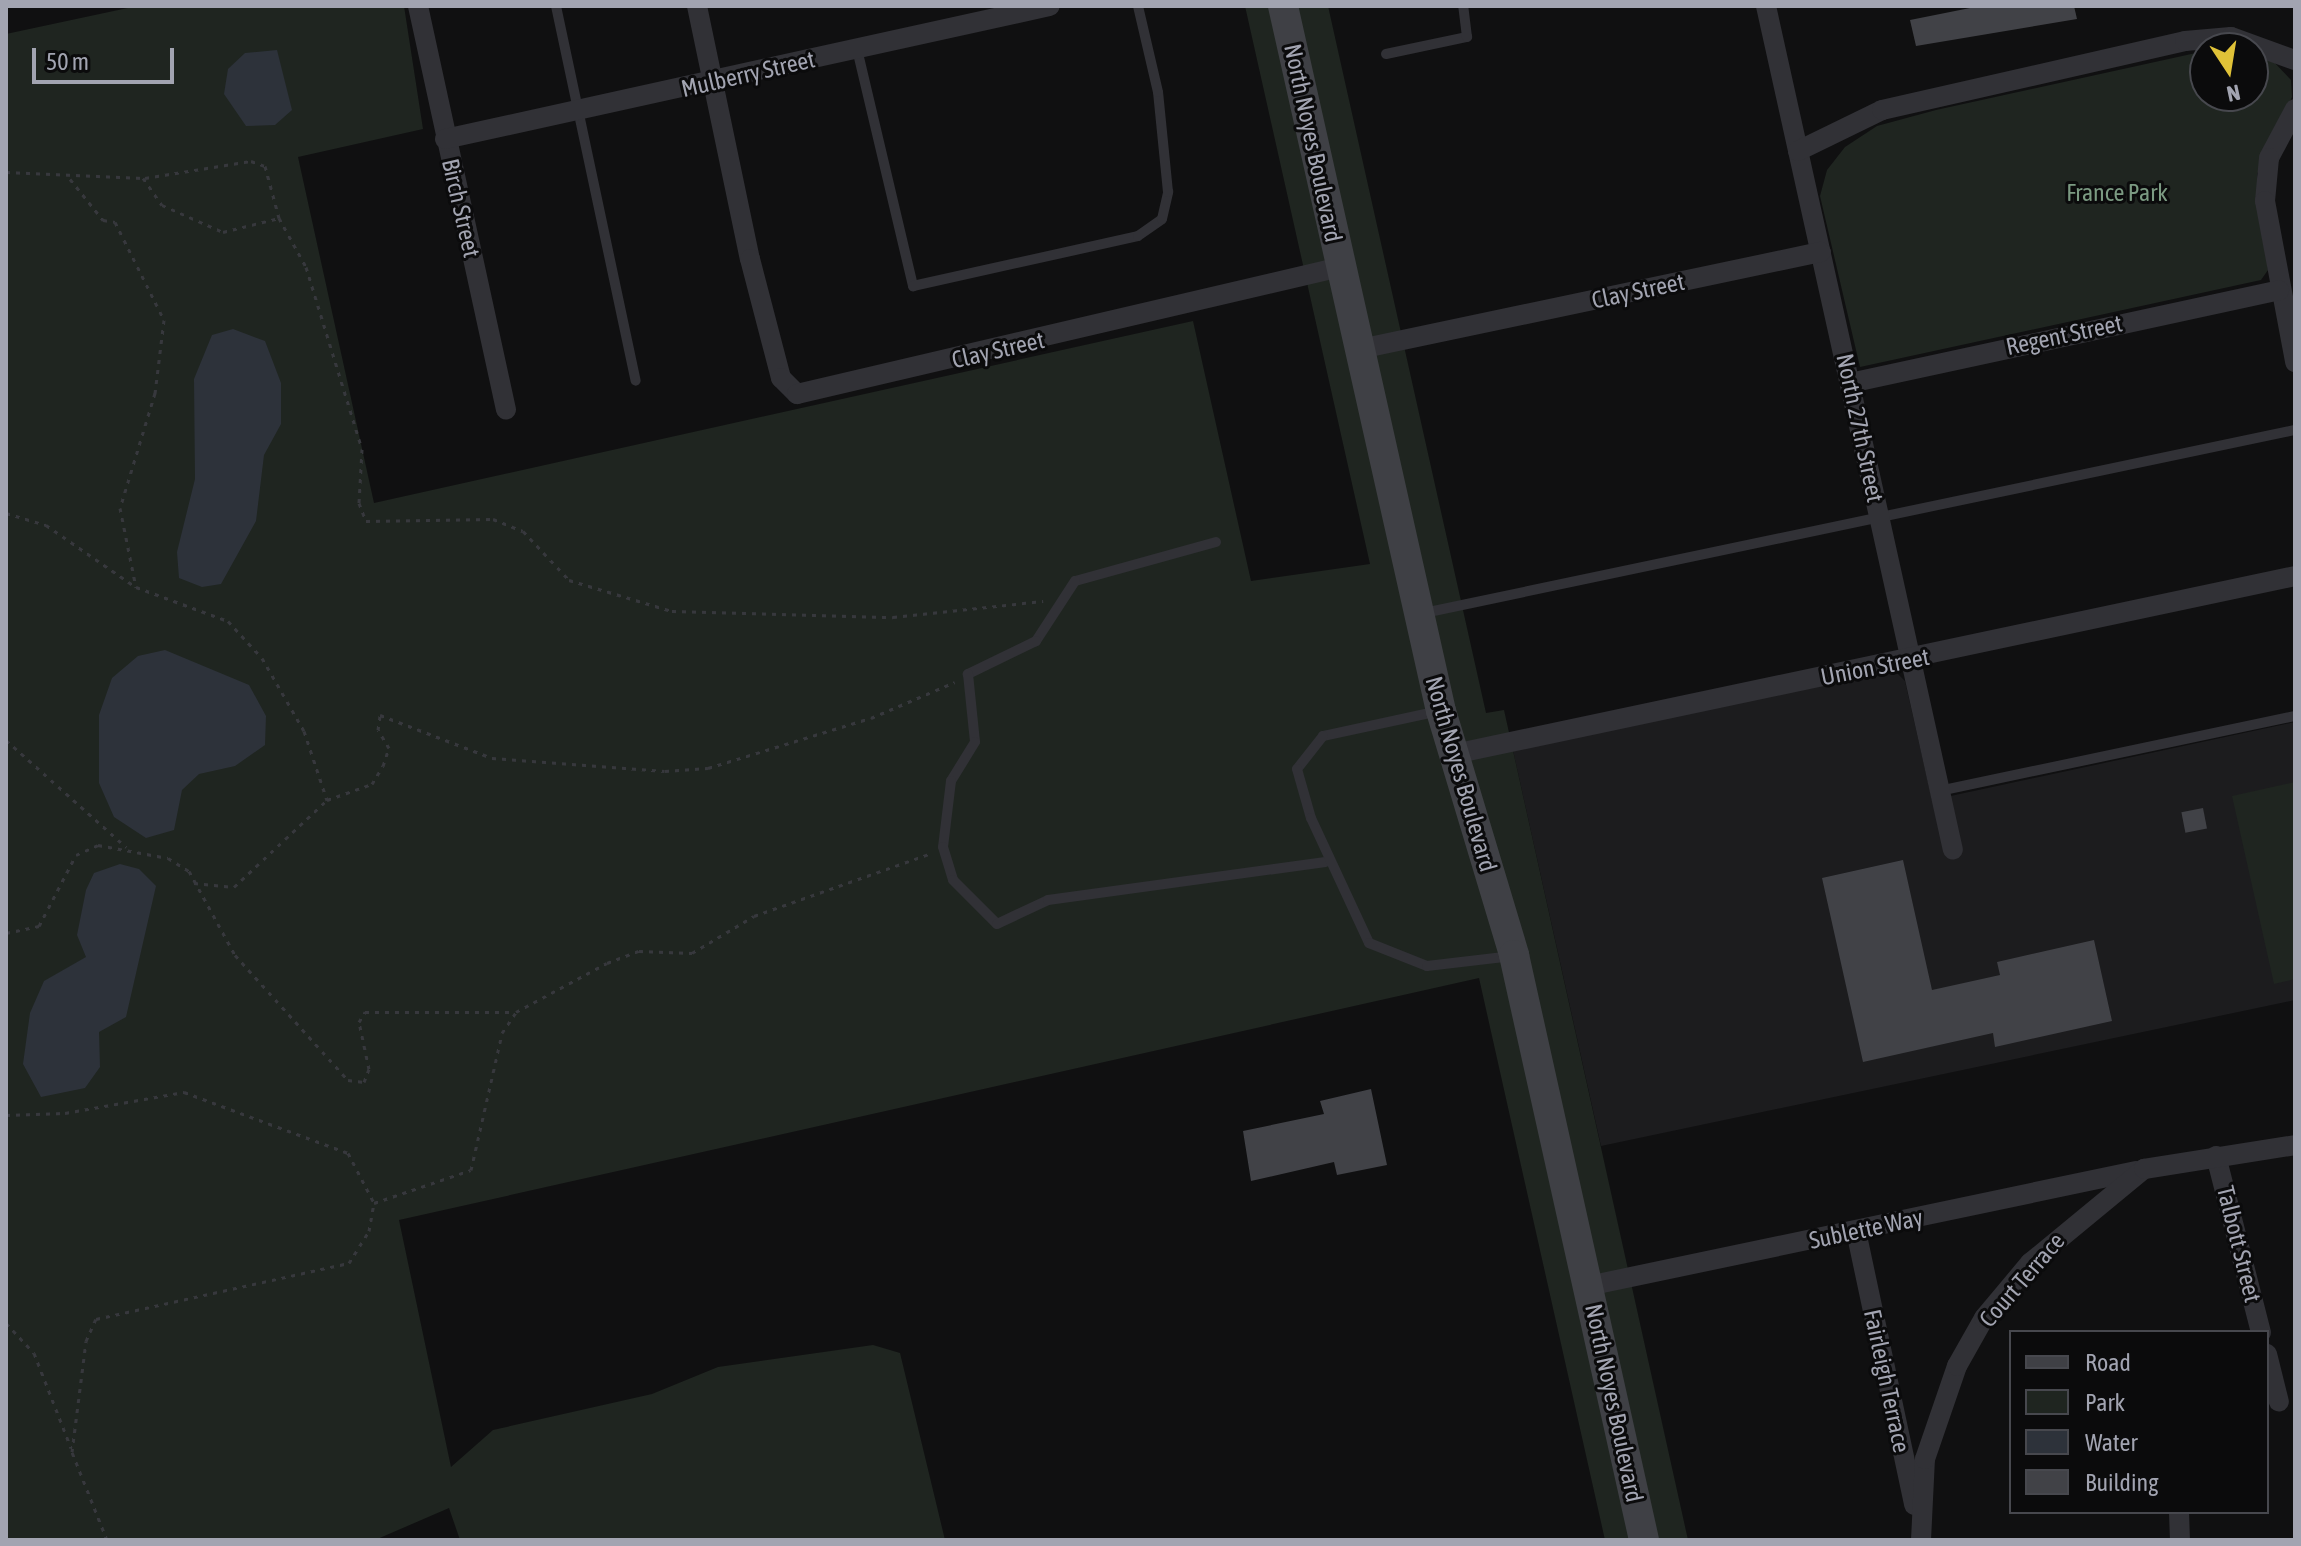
<!DOCTYPE html>
<style>
body{margin:0}
#map{position:relative;width:2301px;height:1546px;overflow:hidden;background:#101011;font-family:"Asap Condensed",sans-serif}
div>[style]{position:absolute}
[style*='--x']{left:calc(var(--x)*1px);top:calc(var(--y)*1px);width:calc(var(--w)*1px);rotate:calc(var(--a)*1deg)}
.built>*{inset:0;background:#1c1c1e}
.green>*{inset:0;background:#1f2520}
.water>*{inset:0;background:#2d323a}
.building>*{inset:0;background:#414247;transform-origin:0 0}
.path>*{height:3px;margin-top:-1.5px;transform-origin:0;background:repeating-linear-gradient(90deg,#37383d 0 4px,transparent 0 10px)}
.lane>*{height:10px;margin:-5px;padding:0 5px;transform-origin:5px;border-radius:5px;background:#313136}
.street>*{height:20px;margin:-10px;padding:0 10px;transform-origin:10px;border-radius:10px;background:#313136}
.secondary>*{height:30px;margin:-15px;padding:0 15px;transform-origin:15px;border-radius:15px;background:#3f4045}
span{translate:-50% -50%;white-space:nowrap;text-align:center;line-height:1.15;-webkit-text-stroke:6px #0b0b0c;paint-order:stroke}
.street-label{font-size:24px;color:#a2a4b1}
.park-label{font-size:24px;color:#7b9a82}
.frame{position:absolute;inset:0;border:8px solid #a2a4b1;pointer-events:none}
.legend{position:absolute;left:2009px;top:1330px;width:260px;height:184px;box-sizing:border-box;background:#0b0b0c;border:2px solid #47484e;margin:0;padding:10px 14px;list-style:none;font-size:24px;color:#a2a4b1}
.legend li{display:flex;align-items:center;gap:16px;height:40px}
.legend b{width:40px;border:2px solid #47484e}
.north{position:absolute;left:2189px;top:32px;width:80px;height:80px;box-sizing:border-box;background:#0b0b0c;border:2px solid #47484e;border-radius:50%;rotate:168deg;font-size:22px;font-weight:700;line-height:32px;text-align:center;color:#a2a4b1}
.north::after{content:'';display:block;margin:auto;width:28px;height:36px;background:#e0c238;clip-path:polygon(50% 0,100% 100%,50% 72%,0 100%)}
.scale{position:absolute;left:32px;top:48px;width:142px;height:36px;box-sizing:border-box;border:4px solid #a2a4b1;border-top:0;padding-left:10px;font-size:24px;line-height:28px;white-space:nowrap;color:#a2a4b1;-webkit-text-stroke:6px #0b0b0c;paint-order:stroke}
</style>
<div id="map">
<div class="built">
<div style="clip-path:polygon(1894px 670px,1905px 681px,1932px 800px,2295px 722px,2295px 1000px,1601px 1146px,1512px 746px)"></div>
</div>
<div class="green">
<div style="clip-path:polygon(137px 6px,404px 6px,423px 129px,298px 157px,374px 503px,1193px 321px,1251px 581px,1370px 564px,1245px 6px,1328px 6px,1486px 713px,1504px 710px,1688px 1540px,1605px 1540px,1479px 978px,399px 1220px,451px 1467px,493px 1430px,652px 1394px,718px 1367px,873px 1345px,900px 1353px,945px 1540px,460px 1540px,449px 1508px,375px 1540px,6px 1540px,6px 34px)"></div>
<div style="clip-path:polygon(2205px 51px,2205px 96px,2253px 96px,2253px 55px,2272px 60px,2291px 80px,2292px 97px,2257px 174px,2268px 270px,2261px 280px,1860px 367px,1820px 196px,1827px 170px,1845px 147px,1877px 126px,1936px 110px)"></div>
<div style="clip-path:polygon(2295px 782px,2295px 979px,2274px 984px,2232px 796px)"></div>
</div>
<div class="water">
<div style="clip-path:polygon(277px 50px,292px 110px,275px 125px,246px 126px,224px 94px,228px 69px,245px 53px)"></div>
<div style="clip-path:polygon(233px 329px,265px 341px,281px 383px,281px 424px,264px 455px,256px 521px,221px 584px,202px 587px,179px 578px,177px 552px,195px 479px,194px 379px,212px 335px)"></div>
<div style="clip-path:polygon(165px 650px,249px 685px,266px 716px,265px 745px,235px 766px,199px 774px,182px 790px,174px 830px,146px 838px,114px 817px,99px 783px,99px 715px,112px 678px,138px 656px)"></div>
<div style="clip-path:polygon(120px 864px,139px 869px,156px 886px,126px 1017px,99px 1032px,100px 1067px,85px 1088px,41px 1097px,23px 1064px,30px 1013px,44px 981px,86px 957px,77px 935px,86px 890px,94px 873px)"></div>
</div>
<div class="building">
<div style="clip-path:polygon(1980px 6px,2074px 6px,2077px 19px,1916px 46px,1910px 20px)"></div>
<div style="left:2203px;top:808px;width:21px;height:22px;rotate:79deg"></div>
<div style="clip-path:polygon(1903px 860px,1932px 990px,2000px 975px,1997px 962px,2094px 940px,2112px 1021px,1995px 1047px,1993px 1033px,1863px 1062px,1822px 878px)"></div>
<div style="clip-path:polygon(1371px 1089px,1387px 1165px,1337px 1175px,1334px 1162px,1251px 1181px,1243px 1131px,1324px 1114px,1320px 1101px)"></div>
</div>
<div class="path">
<div style="--x:6;--y:172;--w:137;--a:2.5"></div>
<div style="--x:143;--y:178;--w:33;--a:55"></div>
<div style="--x:162;--y:205;--w:67;--a:23.9"></div>
<div style="--x:223;--y:232;--w:58;--a:-14"></div>
<div style="--x:279;--y:218;--w:56;--a:61.1"></div>
<div style="--x:306;--y:267;--w:190;--a:72.9"></div>
<div style="--x:362;--y:449;--w:54;--a:93.2"></div>
<div style="--x:359;--y:503;--w:19;--a:69"></div>
<div style="--x:366;--y:521;--w:127;--a:-0.9"></div>
<div style="--x:493;--y:519;--w:32;--a:22"></div>
<div style="--x:523;--y:531;--w:67;--a:46.8"></div>
<div style="--x:569;--y:580;--w:108;--a:16.8"></div>
<div style="--x:672;--y:611;--w:221;--a:1.6"></div>
<div style="--x:893;--y:617;--w:151;--a:-6.1"></div>
<div style="--x:145;--y:178;--w:107;--a:-9.1"></div>
<div style="--x:251;--y:161;--w:15;--a:20"></div>
<div style="--x:265;--y:166;--w:54;--a:74.9"></div>
<div style="--x:70;--y:179;--w:53;--a:51.2"></div>
<div style="--x:103;--y:220;--w:12;--a:9"></div>
<div style="--x:115;--y:222;--w:110;--a:63.4"></div>
<div style="--x:164;--y:320;--w:74;--a:97"></div>
<div style="--x:155;--y:393;--w:120;--a:106.9"></div>
<div style="--x:120;--y:508;--w:81;--a:78.6"></div>
<div style="--x:6;--y:513;--w:42;--a:16.7"></div>
<div style="--x:46;--y:525;--w:109;--a:34.6"></div>
<div style="--x:136;--y:587;--w:98;--a:20.3"></div>
<div style="--x:228;--y:621;--w:50;--a:47.4"></div>
<div style="--x:262;--y:658;--w:84;--a:60.1"></div>
<div style="--x:304;--y:731;--w:73;--a:71.6"></div>
<div style="--x:327;--y:800;--w:48;--a:-19.6"></div>
<div style="--x:372;--y:784;--w:21;--a:-59"></div>
<div style="--x:383;--y:766;--w:19;--a:-72"></div>
<div style="--x:389;--y:748;--w:21;--a:-121"></div>
<div style="--x:378;--y:730;--w:15;--a:-82"></div>
<div style="--x:380;--y:715;--w:120;--a:21"></div>
<div style="--x:492;--y:758;--w:173;--a:4.3"></div>
<div style="--x:665;--y:771;--w:43;--a:-4"></div>
<div style="--x:708;--y:768;--w:170;--a:-17.1"></div>
<div style="--x:871;--y:718;--w:91;--a:-23.2"></div>
<div style="--x:6;--y:740;--w:161;--a:41.7"></div>
<div style="--x:194;--y:883;--w:40;--a:5.7"></div>
<div style="--x:234;--y:887;--w:127;--a:-43.1"></div>
<div style="--x:6;--y:933;--w:34;--a:-12"></div>
<div style="--x:39;--y:926;--w:80;--a:-62.5"></div>
<div style="--x:76;--y:855;--w:24;--a:-24"></div>
<div style="--x:98;--y:845;--w:71;--a:10.5"></div>
<div style="--x:168;--y:858;--w:25;--a:32"></div>
<div style="--x:189;--y:871;--w:96;--a:61.3"></div>
<div style="--x:235;--y:955;--w:169;--a:47.9"></div>
<div style="--x:348;--y:1080;--w:16;--a:7"></div>
<div style="--x:364;--y:1082;--w:14;--a:-69"></div>
<div style="--x:369;--y:1069;--w:48;--a:-102"></div>
<div style="--x:359;--y:1022;--w:12;--a:-59"></div>
<div style="--x:365;--y:1012;--w:150;--a:0"></div>
<div style="--x:6;--y:1115;--w:59;--a:-1.9"></div>
<div style="--x:65;--y:1113;--w:121;--a:-10"></div>
<div style="--x:184;--y:1092;--w:175;--a:20.4"></div>
<div style="--x:348;--y:1153;--w:56;--a:62.5"></div>
<div style="--x:6;--y:1323;--w:41;--a:47"></div>
<div style="--x:34;--y:1353;--w:102;--a:68.7"></div>
<div style="--x:107;--y:1540;--w:95;--a:-111.7"></div>
<div style="--x:72;--y:1452;--w:112;--a:-82.8"></div>
<div style="--x:86;--y:1341;--w:24;--a:-66"></div>
<div style="--x:96;--y:1319;--w:259;--a:-12.5"></div>
<div style="--x:349;--y:1263;--w:38;--a:-58"></div>
<div style="--x:369;--y:1231;--w:28;--a:-80"></div>
<div style="--x:374;--y:1203;--w:102;--a:-18.8"></div>
<div style="--x:471;--y:1170;--w:140;--a:-77.2"></div>
<div style="--x:502;--y:1033;--w:25;--a:-56"></div>
<div style="--x:516;--y:1012;--w:103;--a:-28.3"></div>
<div style="--x:607;--y:963;--w:34;--a:-21"></div>
<div style="--x:639;--y:951;--w:53;--a:2.2"></div>
<div style="--x:692;--y:953;--w:72;--a:-30.8"></div>
<div style="--x:754;--y:916;--w:186;--a:-19.5"></div>
</div>
<div class="lane">
<div style="--x:556;--y:6;--w:383;--a:78"></div>
<div style="--x:857;--y:49;--w:244;--a:76.7"></div>
<div style="--x:913;--y:286;--w:230;--a:-12.5"></div>
<div style="--x:1138;--y:236;--w:29;--a:-35"></div>
<div style="--x:1162;--y:219;--w:28;--a:-77"></div>
<div style="--x:1168;--y:192;--w:100;--a:-95.7"></div>
<div style="--x:1158;--y:92;--w:88;--a:-103.1"></div>
<div style="--x:1386;--y:54;--w:83;--a:-11.9"></div>
<div style="--x:1467;--y:37;--w:31;--a:-97"></div>
<div style="--x:1216;--y:542;--w:146;--a:164.5"></div>
<div style="--x:1075;--y:581;--w:72;--a:123"></div>
<div style="--x:1036;--y:641;--w:76;--a:154.1"></div>
<div style="--x:968;--y:674;--w:68;--a:84.1"></div>
<div style="--x:975;--y:742;--w:46;--a:121.6"></div>
<div style="--x:951;--y:781;--w:66;--a:96.9"></div>
<div style="--x:943;--y:847;--w:34;--a:73"></div>
<div style="--x:953;--y:880;--w:62;--a:45"></div>
<div style="--x:997;--y:924;--w:56;--a:-25.2"></div>
<div style="--x:1048;--y:900;--w:280;--a:-7.8"></div>
<div style="--x:1424;--y:613;--w:890;--a:-11.87"></div>
<div style="--x:1439;--y:711;--w:119;--a:167.8"></div>
<div style="--x:1323;--y:736;--w:42;--a:128.2"></div>
<div style="--x:1297;--y:769;--w:51;--a:74.1"></div>
<div style="--x:1311;--y:818;--w:138;--a:65.1"></div>
<div style="--x:1369;--y:943;--w:62;--a:21.6"></div>
<div style="--x:1427;--y:966;--w:86;--a:-6.7"></div>
<div style="--x:1939;--y:791;--w:364;--a:-11.9"></div>
</div>
<div class="street">
<div style="--x:418;--y:6;--w:413;--a:77.7"></div>
<div style="--x:697;--y:6;--w:258;--a:78.2"></div>
<div style="--x:750;--y:259;--w:123;--a:75.4"></div>
<div style="--x:781;--y:378;--w:23;--a:45"></div>
<div style="--x:797;--y:394;--w:558;--a:-13.16"></div>
<div style="--x:1766;--y:6;--w:864;--a:77.51"></div>
<div style="--x:2295;--y:109;--w:55;--a:118"></div>
<div style="--x:2269;--y:158;--w:43;--a:95.3"></div>
<div style="--x:2265;--y:201;--w:164;--a:79.4"></div>
<div style="--x:445;--y:139;--w:619;--a:-12.4"></div>
<div style="--x:1798;--y:151;--w:93;--a:-26"></div>
<div style="--x:1882;--y:110;--w:311;--a:-12.8"></div>
<div style="--x:2185;--y:41;--w:46;--a:-5"></div>
<div style="--x:2231;--y:37;--w:68;--a:19.8"></div>
<div style="--x:1360;--y:349;--w:471;--a:-11.9"></div>
<div style="--x:1850;--y:383;--w:439;--a:-12.2"></div>
<div style="--x:1454;--y:754;--w:860;--a:-11.95"></div>
<div style="--x:2216;--y:1156;--w:182;--a:75.7"></div>
<div style="--x:1856;--y:1231;--w:280;--a:78"></div>
<div style="--x:1588;--y:1286;--w:560;--a:-11.85"></div>
<div style="--x:2267;--y:1354;--w:49;--a:76"></div>
<div style="--x:2179;--y:1512;--w:28;--a:88"></div>
<div style="--x:1921;--y:1540;--w:81;--a:-87.2"></div>
<div style="--x:1925;--y:1459;--w:98;--a:-71"></div>
<div style="--x:1957;--y:1366;--w:55;--a:-60.6"></div>
<div style="--x:1984;--y:1318;--w:72;--a:-50.1"></div>
<div style="--x:2030;--y:1263;--w:148;--a:-39.5"></div>
<div style="--x:2144;--y:1169;--w:153;--a:-9"></div>
</div>
<div class="secondary">
<div style="--x:1283;--y:6;--w:722;--a:77.37"></div>
<div style="--x:1441;--y:711;--w:255;--a:73.3"></div>
<div style="--x:1514;--y:955;--w:599;--a:77.47"></div>
</div>
<div class="street-label">
<span style="left:748px;top:74px;rotate:-13deg">Mulberry Street</span>
<span style="left:1313px;top:143px;rotate:78deg">North Noyes Boulevard</span>
<span style="left:461px;top:208px;rotate:77deg">Birch Street</span>
<span style="left:1638px;top:291px;rotate:-12deg">Clay Street</span>
<span style="left:2064px;top:335px;rotate:-12deg">Regent Street</span>
<span style="left:998px;top:350px;rotate:-13deg">Clay Street</span>
<span style="left:1860px;top:428px;rotate:78deg">North 27th Street</span>
<span style="left:1875px;top:667px;rotate:-11deg">Union Street</span>
<span style="left:1461px;top:774px;rotate:74deg">North Noyes Boulevard</span>
<span style="left:1866px;top:1229px;rotate:-12deg">Sublette Way</span>
<span style="left:2239px;top:1244px;rotate:76deg">Talbott Street</span>
<span style="left:2022px;top:1280px;rotate:-49deg">Court Terrace</span>
<span style="left:1887px;top:1381px;rotate:78deg">Fairleigh Terrace</span>
<span style="left:1614px;top:1403px;rotate:78deg">North Noyes Boulevard</span>
</div>
<div class="park-label">
<span style="left:2117px;top:193px">France Park</span>
</div>
<div class="frame"></div>
<ul class="legend">
<li><b style="height:10px;background:#3f4045"></b>Road</li>
<li><b style="height:22px;background:#1f2520"></b>Park</li>
<li><b style="height:22px;background:#2d323a"></b>Water</li>
<li><b style="height:22px;background:#414247"></b>Building</li>
</ul>
<div class="north">N</div>
<div class="scale">50 m</div>
</div>
